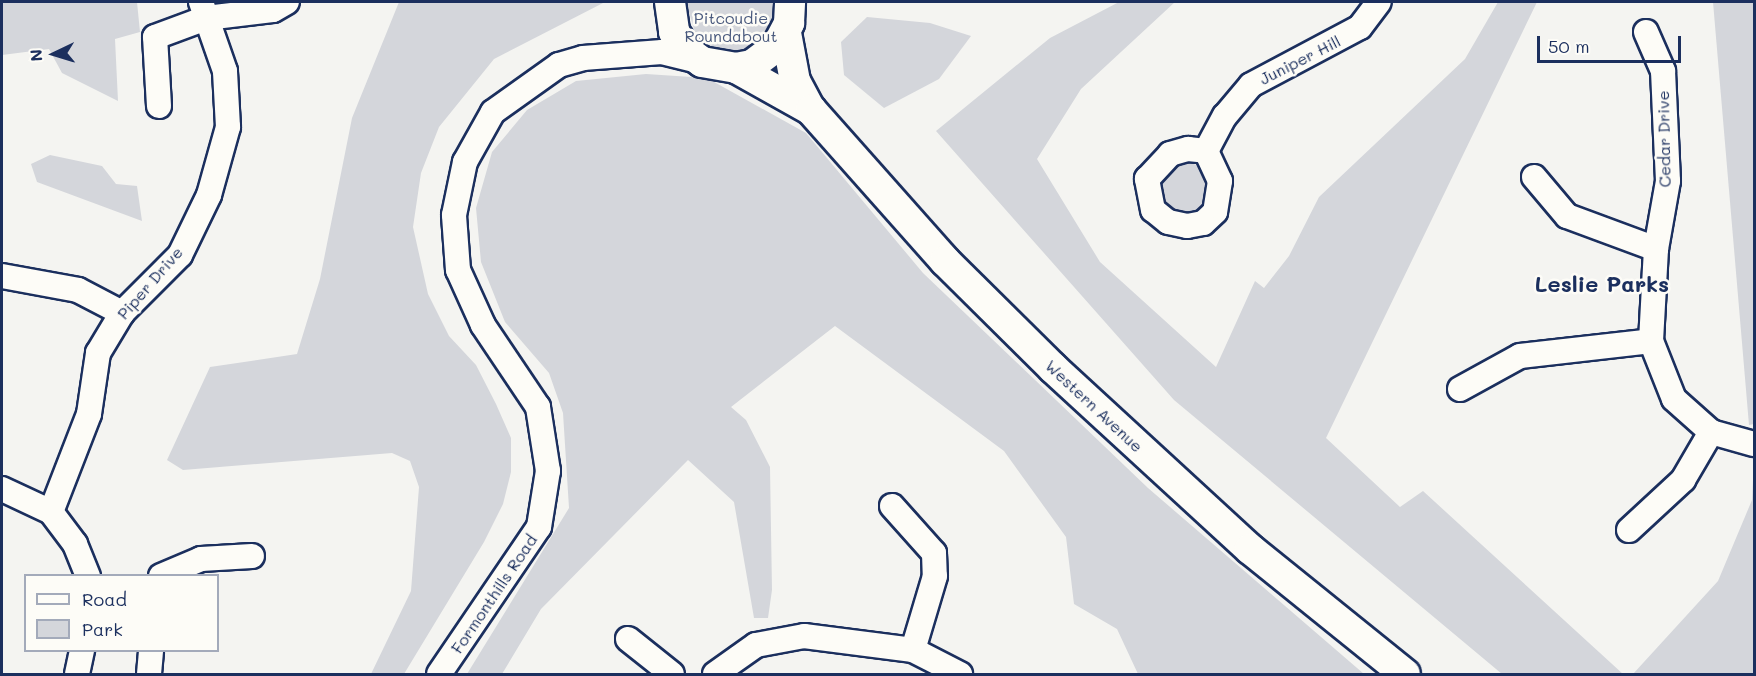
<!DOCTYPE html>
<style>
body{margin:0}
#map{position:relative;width:1756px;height:676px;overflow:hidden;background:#f4f4f1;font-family:Mali,sans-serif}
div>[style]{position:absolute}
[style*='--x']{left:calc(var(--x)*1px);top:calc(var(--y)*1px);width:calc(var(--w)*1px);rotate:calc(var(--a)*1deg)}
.green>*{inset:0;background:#d4d6db}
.round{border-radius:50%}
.roads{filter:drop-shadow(2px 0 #1b2f5e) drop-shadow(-2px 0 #1b2f5e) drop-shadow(0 2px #1b2f5e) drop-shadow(0 -2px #1b2f5e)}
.minor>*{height:24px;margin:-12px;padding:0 12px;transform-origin:12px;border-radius:12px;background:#fdfcf7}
.major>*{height:30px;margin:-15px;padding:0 15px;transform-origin:15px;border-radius:15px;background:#fdfcf7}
span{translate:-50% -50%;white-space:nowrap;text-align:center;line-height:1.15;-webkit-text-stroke:5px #fdfcf7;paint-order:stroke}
.park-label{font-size:16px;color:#49597d}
.street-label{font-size:16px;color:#1b2f5e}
.district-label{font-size:22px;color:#1b2f5e;font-weight:700}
.frame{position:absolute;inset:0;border:3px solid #1b2f5e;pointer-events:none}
.legend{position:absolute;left:24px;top:574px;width:195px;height:78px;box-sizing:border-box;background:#fdfcf7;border:2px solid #a3aaba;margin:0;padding:8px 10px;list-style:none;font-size:18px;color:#1b2f5e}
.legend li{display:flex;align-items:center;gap:12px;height:30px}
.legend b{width:30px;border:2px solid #a3aaba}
.north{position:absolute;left:24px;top:24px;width:60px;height:60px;-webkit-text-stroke:4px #fdfcf7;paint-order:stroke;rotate:266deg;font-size:16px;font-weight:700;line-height:24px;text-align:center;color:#1b2f5e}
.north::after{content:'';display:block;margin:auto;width:21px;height:27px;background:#1b2f5e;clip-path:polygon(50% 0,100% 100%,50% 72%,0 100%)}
.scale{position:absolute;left:1537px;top:36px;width:144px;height:27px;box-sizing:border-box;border:3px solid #1b2f5e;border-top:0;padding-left:8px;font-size:18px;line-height:21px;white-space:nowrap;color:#1b2f5e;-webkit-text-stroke:4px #fdfcf7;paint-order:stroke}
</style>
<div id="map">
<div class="green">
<div style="clip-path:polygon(2px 2px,137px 2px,140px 32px,115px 39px,118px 101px,62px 73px,49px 49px,2px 55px)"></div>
<div style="clip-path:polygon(399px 2px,605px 2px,494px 59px,439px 127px,421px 173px,413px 227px,428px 294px,449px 336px,476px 365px,496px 404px,511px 438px,511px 472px,503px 504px,484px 542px,404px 674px,371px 674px,411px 591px,419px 487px,410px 461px,392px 453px,183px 470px,167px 460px,210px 367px,297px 354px,320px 279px,352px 118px)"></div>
<div style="clip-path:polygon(686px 2px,775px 2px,776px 12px,764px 41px,729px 54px,697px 39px)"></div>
<div style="clip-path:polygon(1119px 2px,1175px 2px,1081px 89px,1037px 159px,1100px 262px,1216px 367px,1255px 281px,1264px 288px,1289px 256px,1319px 197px,1465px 59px,1498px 2px,1537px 2px,1326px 438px,1400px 507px,1423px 491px,1623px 674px,1502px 674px,1174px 400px,936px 131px,1050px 38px)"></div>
<div style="clip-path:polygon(1713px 2px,1754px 2px,1754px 424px,1749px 425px)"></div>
<div style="clip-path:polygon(867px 17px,930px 23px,971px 36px,939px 79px,884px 108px,844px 75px,841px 42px)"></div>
<div style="clip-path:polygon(646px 74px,707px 78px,806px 133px,923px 273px,1148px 488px,1364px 674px,1138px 674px,1117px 629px,1074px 604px,1066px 537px,1004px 451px,835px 326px,731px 407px,746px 420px,770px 467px,772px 590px,768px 618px,754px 618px,734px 502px,688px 460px,541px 609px,502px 674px,467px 674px,569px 508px,563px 413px,549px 373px,505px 322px,481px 262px,476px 208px,492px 152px,527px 110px,576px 81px)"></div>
<div style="clip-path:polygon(50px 155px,102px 166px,116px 184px,137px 186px,142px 221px,37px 182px,31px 164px)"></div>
<div class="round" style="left:1158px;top:162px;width:52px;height:52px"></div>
<div style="clip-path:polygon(1754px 460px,1754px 674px,1633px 674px,1718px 581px,1752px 500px)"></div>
</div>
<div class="roads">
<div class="minor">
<div style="--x:1646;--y:32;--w:43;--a:66.4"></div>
<div style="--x:1663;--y:71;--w:110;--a:87.4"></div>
<div style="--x:1668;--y:181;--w:69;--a:100"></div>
<div style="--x:1656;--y:249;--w:92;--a:93.1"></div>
<div style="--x:1651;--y:341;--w:62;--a:68.4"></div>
<div style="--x:1674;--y:399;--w:50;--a:41.7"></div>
<div style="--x:1711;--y:432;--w:45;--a:15.6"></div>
<div style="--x:159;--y:106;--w:69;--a:-93.3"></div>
<div style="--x:155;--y:37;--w:54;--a:-20.4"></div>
<div style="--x:206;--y:18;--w:67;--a:-6.8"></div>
<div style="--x:273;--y:10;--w:16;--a:-30"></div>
<div style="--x:1188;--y:149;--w:18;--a:6"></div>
<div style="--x:1206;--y:151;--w:33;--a:65"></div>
<div style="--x:1220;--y:181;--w:31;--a:99"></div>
<div style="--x:1215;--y:212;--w:16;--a:137"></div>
<div style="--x:1203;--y:223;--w:16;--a:169"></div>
<div style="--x:1187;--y:226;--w:19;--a:-168"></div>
<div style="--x:1168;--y:222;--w:19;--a:-141"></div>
<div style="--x:1153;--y:210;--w:32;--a:-101"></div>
<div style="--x:1147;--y:179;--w:34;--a:-47"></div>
<div style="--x:1170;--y:154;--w:19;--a:-16"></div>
<div style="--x:1206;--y:151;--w:40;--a:-62"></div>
<div style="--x:1225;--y:116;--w:40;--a:-50"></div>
<div style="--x:1251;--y:85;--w:123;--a:-28"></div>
<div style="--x:1360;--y:27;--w:31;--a:-53"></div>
<div style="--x:1534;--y:177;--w:51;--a:49.8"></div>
<div style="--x:1567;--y:216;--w:95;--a:20.3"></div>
<div style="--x:2;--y:276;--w:77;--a:10.4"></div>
<div style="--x:78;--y:290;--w:50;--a:27.6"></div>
<div style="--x:1460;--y:389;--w:68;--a:-28.8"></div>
<div style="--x:1520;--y:356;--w:132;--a:-6.5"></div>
<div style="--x:2;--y:489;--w:54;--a:25.1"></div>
<div style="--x:51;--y:512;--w:40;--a:53"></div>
<div style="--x:75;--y:544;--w:35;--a:68"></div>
<div style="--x:892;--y:506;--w:63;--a:48.2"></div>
<div style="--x:934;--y:553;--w:23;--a:88"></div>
<div style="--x:935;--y:576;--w:77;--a:106.6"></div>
<div style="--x:51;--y:512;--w:105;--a:-68.8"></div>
<div style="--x:89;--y:414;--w:62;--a:-81.6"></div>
<div style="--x:98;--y:353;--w:47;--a:-59"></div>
<div style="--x:122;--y:313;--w:82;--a:-45"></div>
<div style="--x:180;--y:255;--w:67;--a:-64.2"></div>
<div style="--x:209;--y:195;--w:71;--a:-74.4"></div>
<div style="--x:228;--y:127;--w:56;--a:-93.1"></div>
<div style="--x:225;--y:71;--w:73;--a:-109.2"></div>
<div style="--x:1629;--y:530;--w:74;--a:-42.8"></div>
<div style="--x:1683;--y:480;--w:56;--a:-59.7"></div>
<div style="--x:161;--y:576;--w:43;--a:-23"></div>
<div style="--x:201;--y:559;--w:51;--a:-3.4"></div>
<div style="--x:628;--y:639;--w:56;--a:38.5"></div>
<div style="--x:77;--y:674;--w:25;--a:-78"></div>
<div style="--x:149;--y:674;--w:24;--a:-85"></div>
<div style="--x:439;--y:674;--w:178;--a:-55.8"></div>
<div style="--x:539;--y:527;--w:57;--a:-80.9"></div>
<div style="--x:548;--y:471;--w:65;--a:-98.9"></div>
<div style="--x:538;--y:407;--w:99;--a:-123.9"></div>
<div style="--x:483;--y:325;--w:60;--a:-114.4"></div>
<div style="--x:458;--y:270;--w:55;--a:-94.2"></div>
<div style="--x:454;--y:215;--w:54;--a:-78.3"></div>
<div style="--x:465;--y:162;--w:57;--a:-60.8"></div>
<div style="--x:493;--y:112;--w:81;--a:-35.5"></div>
<div style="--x:559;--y:65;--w:25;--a:-16"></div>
<div style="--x:583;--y:58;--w:79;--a:-4.3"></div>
<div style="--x:662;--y:52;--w:41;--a:14"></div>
<div style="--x:715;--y:674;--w:50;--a:-35.3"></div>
<div style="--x:756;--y:645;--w:49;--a:-10.6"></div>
<div style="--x:804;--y:636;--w:110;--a:7.3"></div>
<div style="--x:913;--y:650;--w:53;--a:27.1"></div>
</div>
<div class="major">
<div style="--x:670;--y:2;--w:30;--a:82"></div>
<div style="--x:674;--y:32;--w:22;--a:56"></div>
<div style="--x:686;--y:50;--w:20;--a:37"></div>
<div style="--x:702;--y:62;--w:35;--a:10"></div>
<div style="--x:736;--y:68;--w:16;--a:-11"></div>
<div style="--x:752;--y:65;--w:31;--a:-37"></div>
<div style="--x:777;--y:46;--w:26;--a:-62"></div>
<div style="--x:789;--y:23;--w:21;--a:-87"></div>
<div style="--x:786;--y:33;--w:49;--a:79.4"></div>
<div style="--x:795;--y:81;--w:32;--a:62"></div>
<div style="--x:736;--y:68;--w:86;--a:29.2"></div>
<div style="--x:811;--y:110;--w:202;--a:48.4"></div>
<div style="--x:945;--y:261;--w:152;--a:44.7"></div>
<div style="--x:1053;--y:368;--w:268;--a:42.6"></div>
<div style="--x:1250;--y:549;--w:199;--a:38.9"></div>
</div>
</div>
<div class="park-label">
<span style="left:731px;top:27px">Pitcoudie<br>Roundabout</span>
</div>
<div class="street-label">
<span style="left:1300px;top:60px;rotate:-27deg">Juniper Hill</span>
<span style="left:1664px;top:139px;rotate:-91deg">Cedar Drive</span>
<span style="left:150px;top:283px;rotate:-49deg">Piper Drive</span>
<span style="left:1094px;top:406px;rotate:43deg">Western Avenue</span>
<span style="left:494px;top:594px;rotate:-56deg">Formonthills Road</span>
</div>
<div class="district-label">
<span style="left:1602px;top:284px">Leslie Parks</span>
</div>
<div class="frame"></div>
<ul class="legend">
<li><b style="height:8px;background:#fdfcf7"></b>Road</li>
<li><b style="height:16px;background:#d4d6db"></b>Park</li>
</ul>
<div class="north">N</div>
<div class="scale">50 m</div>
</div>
